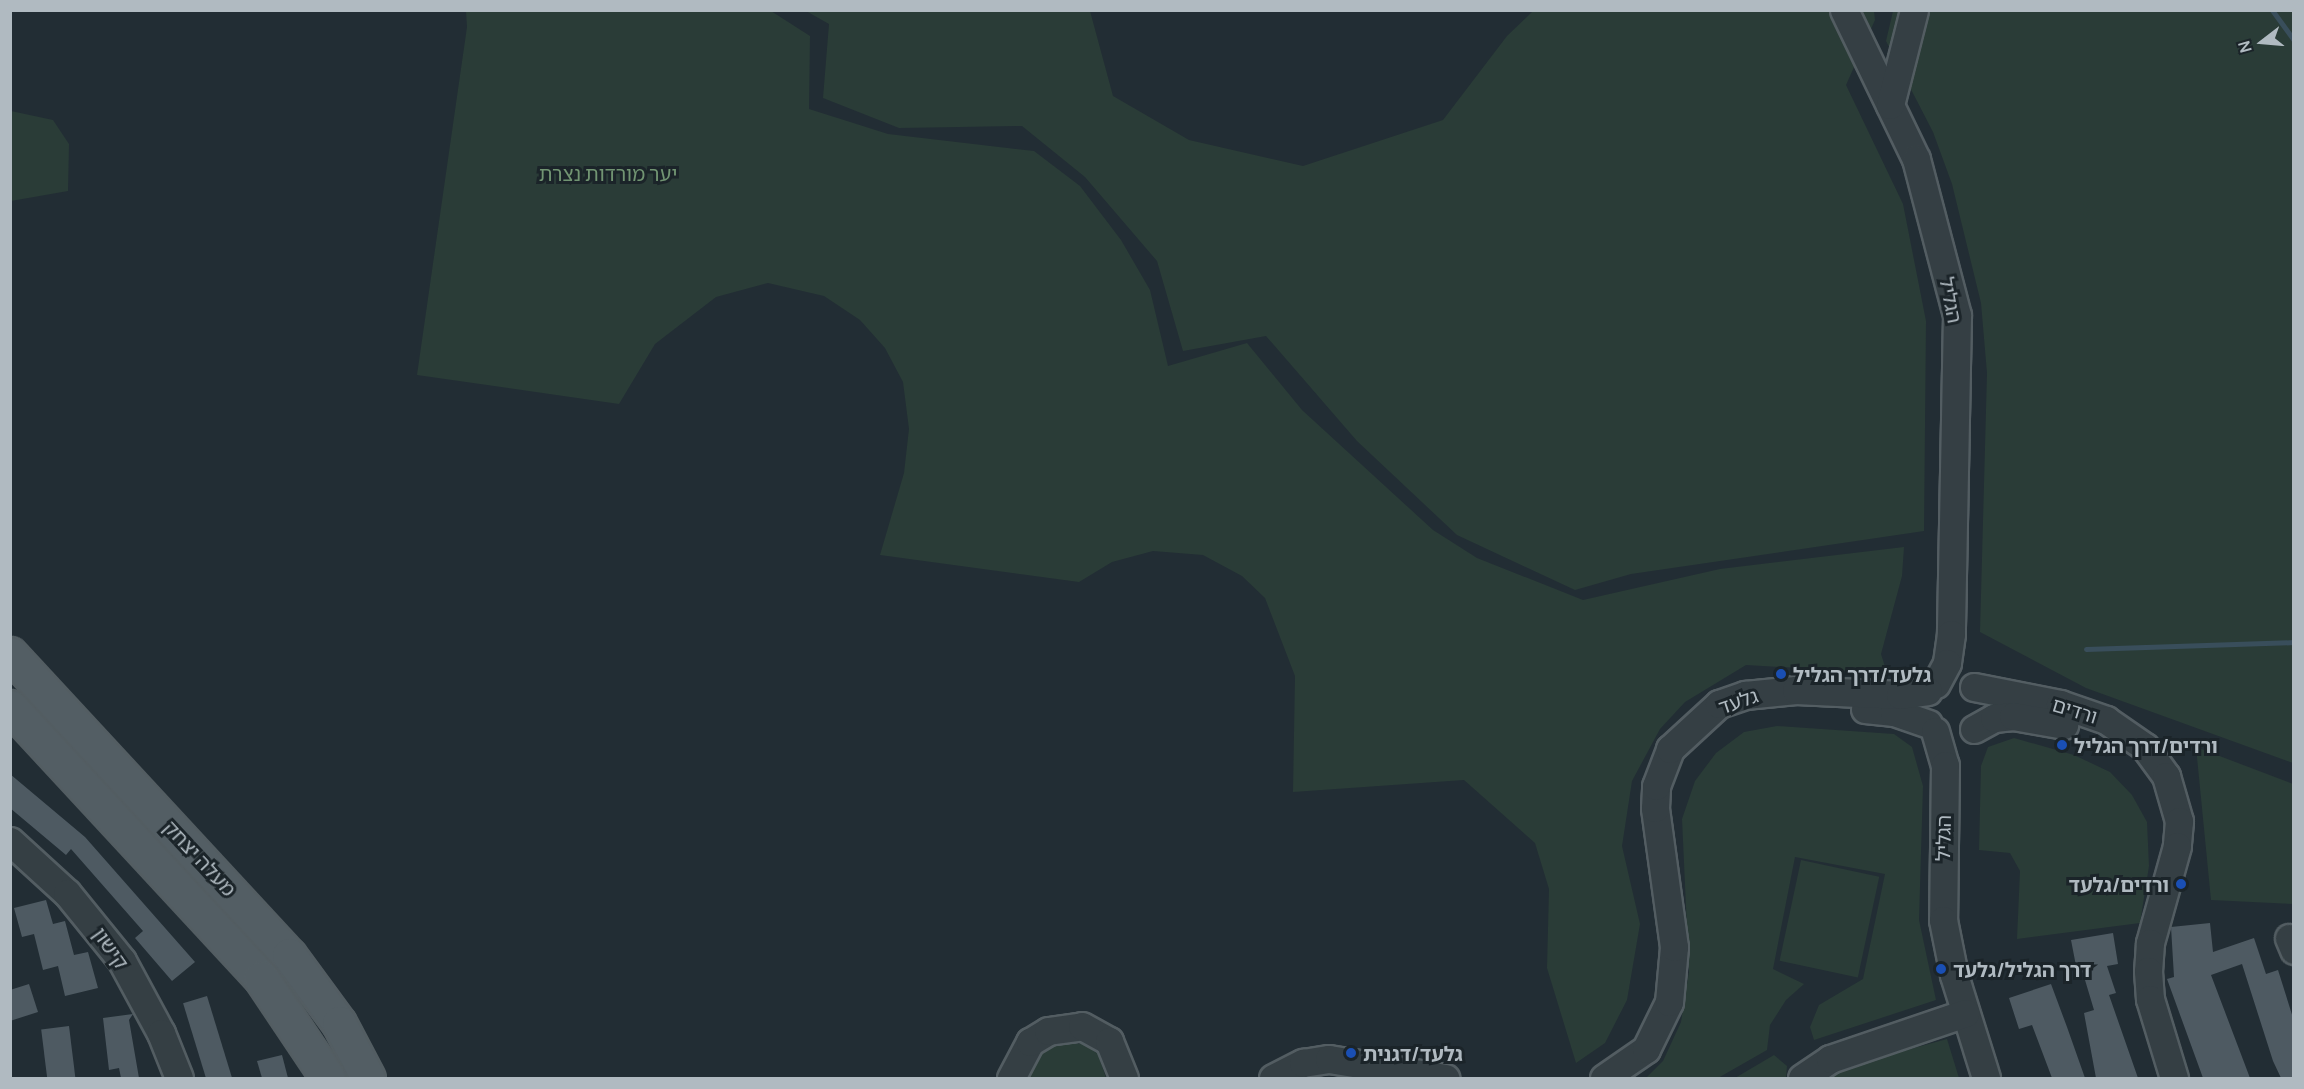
<!DOCTYPE html>
<meta charset="utf-8">
<style>
body{margin:0}
#map{position:relative;width:2304px;height:1089px;overflow:hidden;background:#222d34;font-family:Manrope,"Noto Sans Hebrew",sans-serif}
div>[style]{position:absolute}
[style*='--x']{left:calc(var(--x)*1px);top:calc(var(--y)*1px);width:calc(var(--w)*1px);rotate:calc(var(--a)*1deg)}
.green>*{inset:0;background:#2a3c37;transform-origin:0 0}
.stream>*{height:5px;margin:-2.5px;padding:0 2.5px;transform-origin:2.5px;border-radius:2.5px;background:#394e5b}
.building>*{inset:0;background:#4e5a62;transform-origin:0 0}
.roads{filter:drop-shadow(2px 0 #535d62) drop-shadow(-2px 0 #535d62) drop-shadow(0 2px #535d62) drop-shadow(0 -2px #535d62)}
.minor>*{height:27px;margin:-13.5px;padding:0 13.5px;transform-origin:13.5px;border-radius:13.5px;background:#353f44}
.major>*{height:33px;margin:-16.5px;padding:0 16.5px;transform-origin:16.5px;border-radius:16.5px;background:#535e64}
.dots>*{width:16px;height:16px;translate:-50% -50%;box-sizing:border-box;border:3px solid #1b2429;border-radius:50%}
span{translate:-50% -50%;white-space:nowrap;text-align:center;line-height:1.15;-webkit-text-stroke:6px #1b2429;paint-order:stroke}
.park-label{font-size:20px;color:#719472}
.street-label{font-size:20px;color:#b0bac1}
.poi-label{font-size:20px;color:#b0bac1;font-weight:700}
.left{translate:0 -50%;text-align:left}
.right{translate:-100% -50%;text-align:right}
.frame{position:absolute;inset:0;border:12px solid #b0bac1;pointer-events:none}
.north{position:absolute;left:2232px;top:12px;width:60px;height:60px;-webkit-text-stroke:4px #1b2429;paint-order:stroke;rotate:254deg;font-size:16px;font-weight:700;line-height:24px;text-align:center;color:#b0bac1}
.north::after{content:'';display:block;margin:auto;width:21px;height:27px;background:#b0bac1;clip-path:polygon(50% 0,100% 100%,50% 72%,0 100%)}
</style>
<div id="map">
<div class="green">
<div style="clip-path:polygon(466px 11px,771px 11px,810px 36px,809px 109px,888px 134px,1034px 151px,1080px 186px,1121px 240px,1150px 290px,1168px 366px,1247px 343px,1302px 410px,1433px 530px,1477px 558px,1583px 600px,1720px 569px,1904px 547px,1902px 576px,1881px 654px,1887px 673px,1746px 665px,1685px 702px,1660px 729px,1632px 781px,1622px 846px,1640px 924px,1627px 1000px,1605px 1043px,1576px 1063px,1547px 968px,1549px 889px,1535px 843px,1464px 780px,1293px 792px,1295px 676px,1265px 598px,1242px 576px,1203px 555px,1153px 551px,1112px 562px,1079px 582px,880px 555px,904px 473px,909px 429px,903px 382px,885px 348px,860px 320px,824px 296px,768px 283px,716px 297px,655px 344px,619px 404px,417px 375px,467px 27px)"></div>
<div style="clip-path:polygon(806px 11px,1090px 11px,1113px 96px,1189px 140px,1303px 166px,1443px 120px,1507px 36px,1533px 11px,1874px 11px,1875px 20px,1846px 85px,1903px 204px,1926px 321px,1924px 531px,1631px 574px,1575px 590px,1457px 535px,1357px 441px,1266px 336px,1183px 351px,1157px 261px,1085px 177px,1022px 126px,899px 128px,823px 98px,829px 24px)"></div>
<div style="clip-path:polygon(1893px 11px,2293px 11px,2293px 763px,2086px 688px,1980px 632px,1987px 373px,1981px 303px,1952px 184px,1933px 132px,1886px 41px)"></div>
<div style="clip-path:polygon(11px 111px,53px 120px,69px 144px,68px 191px,11px 201px)"></div>
<div style="clip-path:polygon(1777px 726px,1894px 734px,1912px 747px,1923px 786px,1919px 920px,1936px 1000px,1814px 1040px,1810px 1027px,1819px 1005px,1863px 979px,1885px 874px,1795px 857px,1773px 969px,1804px 984px,1786px 1000px,1770px 1025px,1767px 1050px,1718px 1078px,1646px 1078px,1663px 1061px,1681px 1022px,1689px 972px,1682px 819px,1695px 781px,1716px 753px,1744px 732px)"></div>
<div style="clip-path:polygon(2014px 738px,2074px 755px,2110px 772px,2132px 795px,2147px 822px,2149px 866px,2140px 923px,2017px 939px,2020px 871px,2010px 853px,1979px 850px,1981px 766px,1988px 747px)"></div>
<div style="clip-path:polygon(2196px 747px,2293px 784px,2293px 904px,2211px 900px)"></div>
<div style="left:1801px;top:860px;width:80px;height:103px;rotate:12deg"></div>
<div style="clip-path:polygon(1947px 1039px,1959px 1078px,1827px 1078px,1826px 1072px)"></div>
<div style="clip-path:polygon(1069px 1043px,1084px 1044px,1098px 1054px,1106px 1078px,1025px 1078px,1035px 1059px,1050px 1046px)"></div>
<div style="clip-path:polygon(1774px 1055px,1787px 1066px,1786px 1078px,1735px 1078px)"></div>
</div>
<div class="stream">
<div style="--x:2272;--y:10;--w:37;--a:54"></div>
<div style="--x:2086;--y:649;--w:208;--a:-1.9"></div>
</div>
<div class="building">
<div style="clip-path:polygon(10px 774px,85px 837px,195px 962px,172px 981px,135px 938px,143px 931px,71px 849px,66px 855px,10px 808px)"></div>
<div style="clip-path:polygon(46px 900px,53px 924px,65px 921px,74px 955px,88px 952px,98px 988px,65px 996px,58px 966px,43px 970px,34px 934px,22px 937px,14px 908px)"></div>
<div style="clip-path:polygon(2210px 923px,2213px 952px,2254px 938px,2266px 974px,2278px 970px,2294px 1021px,2294px 1078px,2281px 1078px,2273px 1061px,2242px 964px,2211px 975px,2250px 1078px,2203px 1078px,2167px 979px,2174px 977px,2171px 927px)"></div>
<div style="clip-path:polygon(2113px 933px,2118px 964px,2107px 966px,2116px 993px,2109px 995px,2138px 1078px,2096px 1078px,2084px 1013px,2094px 1010px,2082px 970px,2077px 971px,2071px 940px)"></div>
<div style="clip-path:polygon(29px 984px,38px 1012px,10px 1021px,10px 990px)"></div>
<div style="clip-path:polygon(2051px 984px,2067px 1027px,2085px 1078px,2052px 1078px,2032px 1025px,2019px 1029px,2009px 998px)"></div>
<div style="left:207px;top:996px;width:86px;height:25px;rotate:73deg"></div>
<div style="clip-path:polygon(133px 1014px,129px 1020px,139px 1078px,121px 1078px,119px 1068px,109px 1070px,103px 1018px)"></div>
<div style="left:69px;top:1026px;width:52px;height:28px;rotate:83deg"></div>
<div style="clip-path:polygon(282px 1055px,288px 1078px,262px 1078px,257px 1061px)"></div>
</div>
<div class="roads">
<div class="minor">
<div style="--x:1844;--y:10;--w:165;--a:64.2"></div>
<div style="--x:1916;--y:159;--w:161;--a:75.3"></div>
<div style="--x:1957;--y:315;--w:319;--a:91.1"></div>
<div style="--x:1951;--y:634;--w:29;--a:98"></div>
<div style="--x:1947;--y:663;--w:24;--a:118"></div>
<div style="--x:1890;--y:105;--w:98;--a:-75.8"></div>
<div style="--x:1974;--y:687;--w:88;--a:11.2"></div>
<div style="--x:2060;--y:704;--w:49;--a:19.2"></div>
<div style="--x:2106;--y:720;--w:47;--a:34.7"></div>
<div style="--x:2145;--y:747;--w:36;--a:54"></div>
<div style="--x:2166;--y:776;--w:47;--a:73.9"></div>
<div style="--x:2179;--y:821;--w:25;--a:95"></div>
<div style="--x:2177;--y:846;--w:101;--a:105.6"></div>
<div style="--x:2150;--y:943;--w:28;--a:94"></div>
<div style="--x:2148;--y:971;--w:28;--a:86"></div>
<div style="--x:2150;--y:999;--w:83;--a:73.1"></div>
<div style="--x:1865;--y:709;--w:29;--a:6"></div>
<div style="--x:1894;--y:712;--w:36;--a:19"></div>
<div style="--x:1974;--y:729;--w:23;--a:-29"></div>
<div style="--x:1994;--y:718;--w:19;--a:-6"></div>
<div style="--x:2013;--y:716;--w:52;--a:10"></div>
<div style="--x:1935;--y:731;--w:35;--a:74"></div>
<div style="--x:1945;--y:765;--w:155;--a:90.7"></div>
<div style="--x:1943;--y:920;--w:56;--a:78.7"></div>
<div style="--x:1954;--y:975;--w:108;--a:72.7"></div>
<div style="--x:10;--y:841;--w:77;--a:42.4"></div>
<div style="--x:67;--y:893;--w:87;--a:51"></div>
<div style="--x:122;--y:961;--w:82;--a:61.6"></div>
<div style="--x:161;--y:1033;--w:48;--a:68.2"></div>
<div style="--x:2289;--y:938;--w:13;--a:67"></div>
<div style="--x:1011;--y:1078;--w:41;--a:-62.2"></div>
<div style="--x:1030;--y:1042;--w:21;--a:-31"></div>
<div style="--x:1048;--y:1031;--w:34;--a:-8"></div>
<div style="--x:1082;--y:1026;--w:31;--a:29"></div>
<div style="--x:1109;--y:1041;--w:40;--a:68"></div>
<div style="--x:1273;--y:1078;--w:34;--a:-27"></div>
<div style="--x:1303;--y:1063;--w:26;--a:-9"></div>
<div style="--x:1329;--y:1059;--w:118;--a:9.3"></div>
<div style="--x:1604;--y:1078;--w:51;--a:-34.6"></div>
<div style="--x:1646;--y:1049;--w:52;--a:-63.9"></div>
<div style="--x:1669;--y:1002;--w:55;--a:-84.8"></div>
<div style="--x:1674;--y:947;--w:140;--a:-97.8"></div>
<div style="--x:1655;--y:808;--w:22;--a:-87"></div>
<div style="--x:1656;--y:786;--w:40;--a:-69"></div>
<div style="--x:1670;--y:749;--w:67;--a:-42.6"></div>
<div style="--x:1719;--y:704;--w:28;--a:-19"></div>
<div style="--x:1745;--y:695;--w:51;--a:-5.6"></div>
<div style="--x:1796;--y:690;--w:104;--a:2.8"></div>
<div style="--x:1900;--y:695;--w:28;--a:-8"></div>
<div style="--x:1802;--y:1078;--w:34;--a:-34"></div>
<div style="--x:1830;--y:1059;--w:143;--a:-18.8"></div>
</div>
<div class="major">
<div style="--x:10;--y:654;--w:410;--a:47.2"></div>
<div style="--x:289;--y:955;--w:84;--a:53.7"></div>
<div style="--x:339;--y:1023;--w:62;--a:62.2"></div>
<div style="--x:10;--y:707;--w:369;--a:47.2"></div>
<div style="--x:261;--y:978;--w:120;--a:56.2"></div>
</div>
</div>
<div class="dots">
<div style="left:1781px;top:674px;background:#1a4fb4"></div>
<div style="left:2062px;top:745px;background:#1a4fb4"></div>
<div style="left:2181px;top:884px;background:#1a4fb4"></div>
<div style="left:1941px;top:969px;background:#1a4fb4"></div>
<div style="left:1351px;top:1053px;background:#1a4fb4"></div>
</div>
<div class="park-label">
<span style="left:608px;top:173px">יער מורדות נצרת</span>
</div>
<div class="street-label">
<span style="left:1951px;top:300px;rotate:79deg">הגליל</span>
<span style="left:1738px;top:701px;rotate:-19deg">גלעד</span>
<span style="left:2075px;top:710px;rotate:17deg">ורדים</span>
<span style="left:1943px;top:838px;rotate:-89deg">הגליל</span>
<span style="left:200px;top:858px;rotate:47deg">מעלה יצחק</span>
<span style="left:111px;top:948px;rotate:55deg">קישון</span>
</div>
<div class="poi-label">
<span class="left" style="left:1793px;top:674px">גלעד/דרך הגליל</span>
<span class="left" style="left:2074px;top:745px">ורדים/דרך הגליל</span>
<span class="right" style="left:2169px;top:884px">ורדים/גלעד</span>
<span class="left" style="left:1953px;top:969px">דרך הגליל/גלעד</span>
<span class="left" style="left:1363px;top:1053px">גלעד/דגנית</span>
</div>
<div class="frame"></div>
<div class="north">N</div>
</div>
